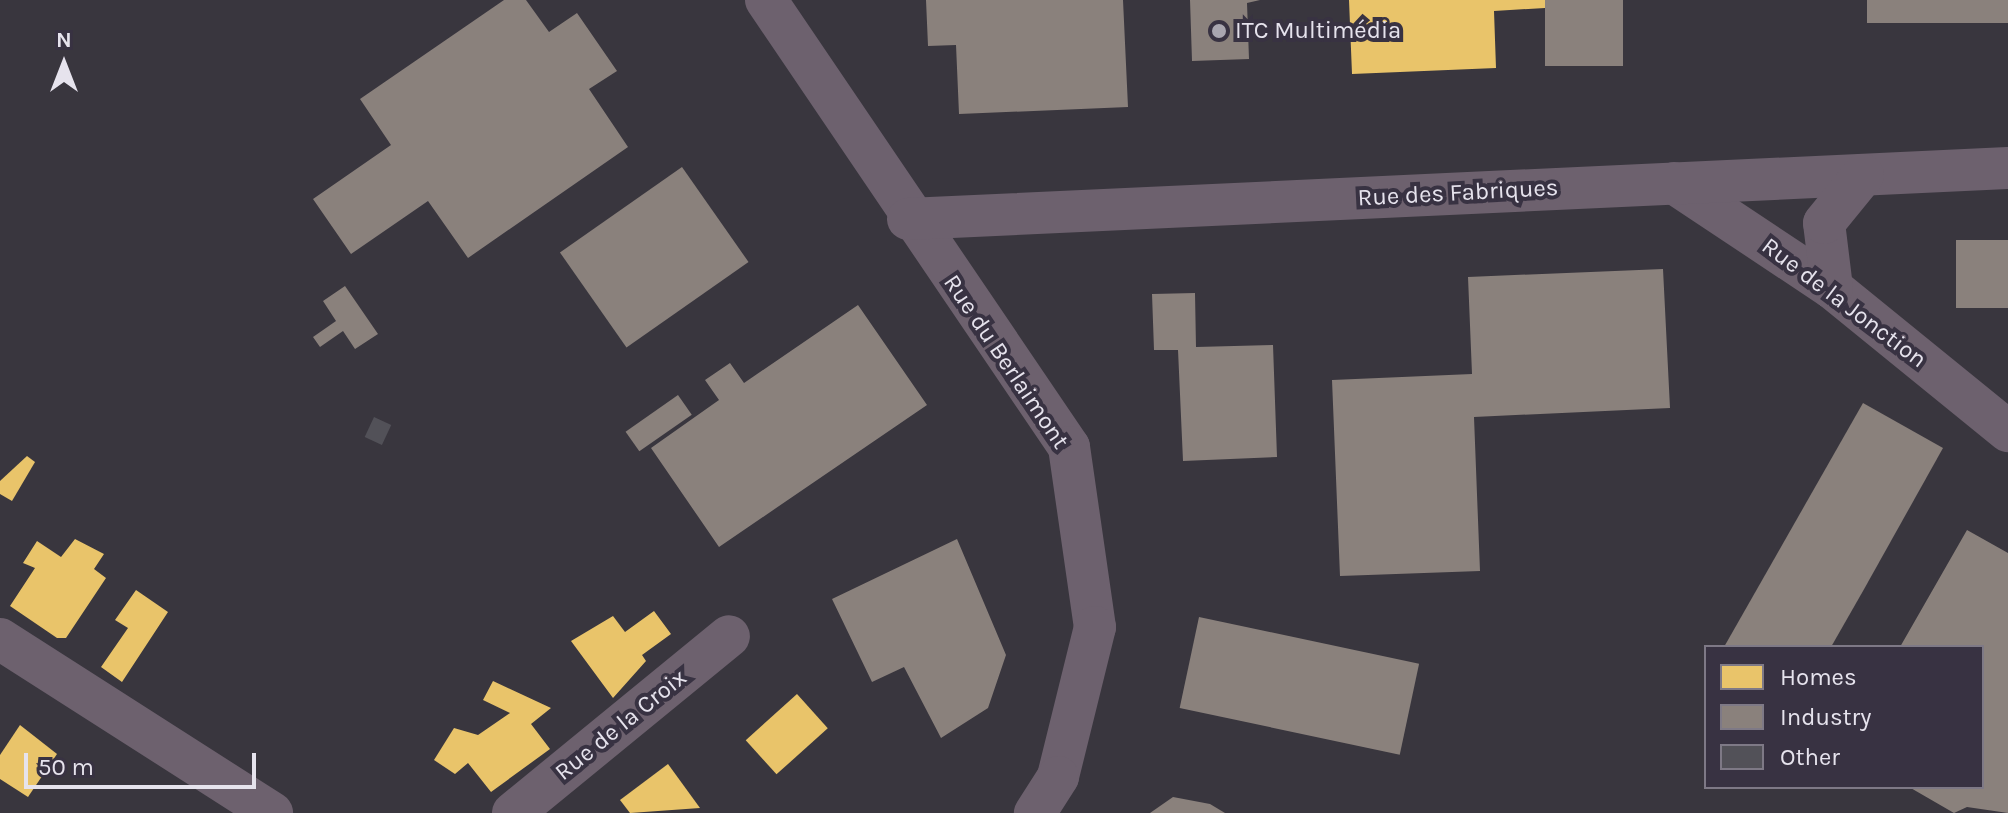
<!DOCTYPE html>
<meta charset="utf-8">
<style>
body{margin:0}
#map{position:relative;width:2008px;height:813px;overflow:hidden;background:#39363e;font-family:Karla,sans-serif}
div>[style]{position:absolute}
[style*='--x']{left:calc(var(--x)*1px);top:calc(var(--y)*1px);width:calc(var(--w)*1px);rotate:calc(var(--a)*1deg)}
.homes>*{inset:0;background:#e9c46a;transform-origin:0 0}
.industry>*{inset:0;background:#8a817c;transform-origin:0 0}
.building>*{inset:0;background:#525158;transform-origin:0 0}
.minor>*{height:42px;margin:-21px;padding:0 21px;transform-origin:21px;border-radius:21px;background:#6d616e}
.dots>*{width:22px;height:22px;translate:-50% -50%;box-sizing:border-box;border:4px solid #383242;border-radius:50%}
span{translate:-50% -50%;white-space:nowrap;text-align:center;line-height:1.15;-webkit-text-stroke:8px #383242;paint-order:stroke}
.poi-label{font-size:24px;color:#e6e3ed}
.left{translate:0 -50%;text-align:left}
.street-label{font-size:24px;color:#e6e3ed}
.legend{position:absolute;left:1704px;top:645px;width:280px;height:144px;box-sizing:border-box;background:#383242;border:2px solid #7e7986;margin:0;padding:10px 14px;list-style:none;font-size:24px;color:#e6e3ed}
.legend li{display:flex;align-items:center;gap:16px;height:40px}
.legend b{width:40px;border:2px solid #7e7986}
.north{position:absolute;left:24px;top:24px;width:80px;height:80px;-webkit-text-stroke:6px #383242;paint-order:stroke;rotate:0deg;font-size:22px;font-weight:700;line-height:32px;text-align:center;color:#e6e3ed}
.north::after{content:'';display:block;margin:auto;width:28px;height:36px;background:#e6e3ed;clip-path:polygon(50% 0,100% 100%,50% 72%,0 100%)}
.scale{position:absolute;left:24px;top:753px;width:232px;height:36px;box-sizing:border-box;border:4px solid #e6e3ed;border-top:0;padding-left:10px;font-size:24px;line-height:28px;white-space:nowrap;color:#e6e3ed;-webkit-text-stroke:6px #383242;paint-order:stroke}
</style>
<div id="map">
<div class="homes">
<div style="clip-path:polygon(1349px 0,1545px 0,1545px 8px,1494px 11px,1496px 68px,1352px 74px)"></div>
<div style="clip-path:polygon(27px 456px,35px 462px,12px 501px,0 494px,0 481px)"></div>
<div style="clip-path:polygon(75px 539px,104px 554px,94px 569px,106px 578px,66px 638px,57px 638px,10px 606px,35px 568px,23px 563px,37px 541px,61px 557px)"></div>
<div style="clip-path:polygon(136px 590px,168px 612px,122px 682px,101px 667px,128px 628px,115px 620px)"></div>
<div style="clip-path:polygon(654px 611px,671px 634px,642px 655px,646px 661px,613px 698px,571px 641px,613px 616px,625px 632px)"></div>
<div style="clip-path:polygon(493px 681px,551px 708px,531px 724px,550px 749px,491px 792px,468px 763px,455px 774px,434px 760px,454px 728px,478px 735px,510px 713px,483px 700px)"></div>
<div style="left:797px;top:694px;width:46px;height:69px;rotate:48deg"></div>
<div style="clip-path:polygon(20px 725px,57px 754px,28px 797px,0 779px,0 755px)"></div>
<div style="clip-path:polygon(668px 764px,700px 808px,630px 813px,620px 800px)"></div>
</div>
<div class="industry">
<div style="clip-path:polygon(504px 0,526px 0,549px 32px,577px 13px,617px 71px,589px 89px,628px 147px,468px 258px,428px 201px,351px 254px,313px 199px,391px 145px,360px 99px)"></div>
<div style="clip-path:polygon(926px 0,1123px 0,1128px 107px,959px 114px,956px 45px,928px 46px)"></div>
<div style="clip-path:polygon(1190px 0,1260px 0,1247px 3px,1249px 59px,1192px 61px)"></div>
<div style="left:1545px;top:0;width:78px;height:66px"></div>
<div style="left:1867px;top:0;width:141px;height:23px"></div>
<div style="left:682px;top:167px;width:116px;height:149px;rotate:55deg"></div>
<div style="left:2008px;top:240px;width:68px;height:52px;rotate:90deg"></div>
<div style="clip-path:polygon(1663px 269px,1670px 408px,1474px 417px,1480px 571px,1340px 576px,1332px 380px,1472px 374px,1468px 277px)"></div>
<div style="clip-path:polygon(345px 286px,378px 334px,355px 349px,343px 331px,320px 347px,313px 337px,336px 321px,323px 301px)"></div>
<div style="clip-path:polygon(1195px 293px,1196px 347px,1273px 345px,1277px 457px,1183px 461px,1178px 350px,1154px 350px,1152px 294px)"></div>
<div style="clip-path:polygon(858px 305px,927px 405px,719px 547px,651px 448px,719px 400px,705px 380px,730px 363px,744px 383px)"></div>
<div style="left:678px;top:395px;width:24px;height:64px;rotate:55deg"></div>
<div style="clip-path:polygon(1863px 403px,1943px 448px,1863px 591px,1831px 647px,1724px 647px)"></div>
<div style="clip-path:polygon(1967px 530px,2008px 553px,2008px 813px,1967px 807px,1954px 813px,1909px 787px,1982px 787px,1982px 647px,1900px 647px)"></div>
<div style="clip-path:polygon(957px 539px,1006px 655px,988px 708px,941px 738px,904px 667px,872px 682px,832px 599px)"></div>
<div style="left:1199px;top:617px;width:225px;height:93px;rotate:12deg"></div>
<div style="clip-path:polygon(1173px 797px,1210px 804px,1225px 813px,1150px 813px)"></div>
</div>
<div class="building">
<div style="left:374px;top:417px;width:19px;height:22px;rotate:25deg"></div>
</div>
<div class="minor">
<div style="--x:766;--y:0;--w:540;--a:55.87"></div>
<div style="--x:1069;--y:447;--w:182;--a:81.8"></div>
<div style="--x:1095;--y:627;--w:154;--a:103.9"></div>
<div style="--x:1058;--y:777;--w:43;--a:122.6"></div>
<div style="--x:1674;--y:183;--w:190;--a:33.6"></div>
<div style="--x:1832;--y:288;--w:227;--a:39.1"></div>
<div style="--x:908;--y:219;--w:1101;--a:-2.65"></div>
<div style="--x:1832;--y:288;--w:65;--a:-97"></div>
<div style="--x:1824;--y:223;--w:62;--a:-50.9"></div>
<div style="--x:0;--y:639;--w:323;--a:32.6"></div>
<div style="--x:513;--y:813;--w:279;--a:-39.3"></div>
</div>
<div class="dots">
<div style="left:1219px;top:31px;background:#a9a6b0"></div>
</div>
<div class="poi-label">
<span class="left" style="left:1235px;top:31px">ITC Multimédia</span>
</div>
<div class="street-label">
<span style="left:1458px;top:193px;rotate:-3deg">Rue des Fabriques</span>
<span style="left:1844px;top:303px;rotate:37deg">Rue de la Jonction</span>
<span style="left:1006px;top:362px;rotate:56deg">Rue du Berlaimont</span>
<span style="left:621px;top:725px;rotate:-39deg">Rue de la Croix</span>
</div>
<ul class="legend">
<li><b style="height:22px;background:#e9c46a"></b>Homes</li>
<li><b style="height:22px;background:#8a817c"></b>Industry</li>
<li><b style="height:22px;background:#525158"></b>Other</li>
</ul>
<div class="north">N</div>
<div class="scale">50 m</div>
</div>
